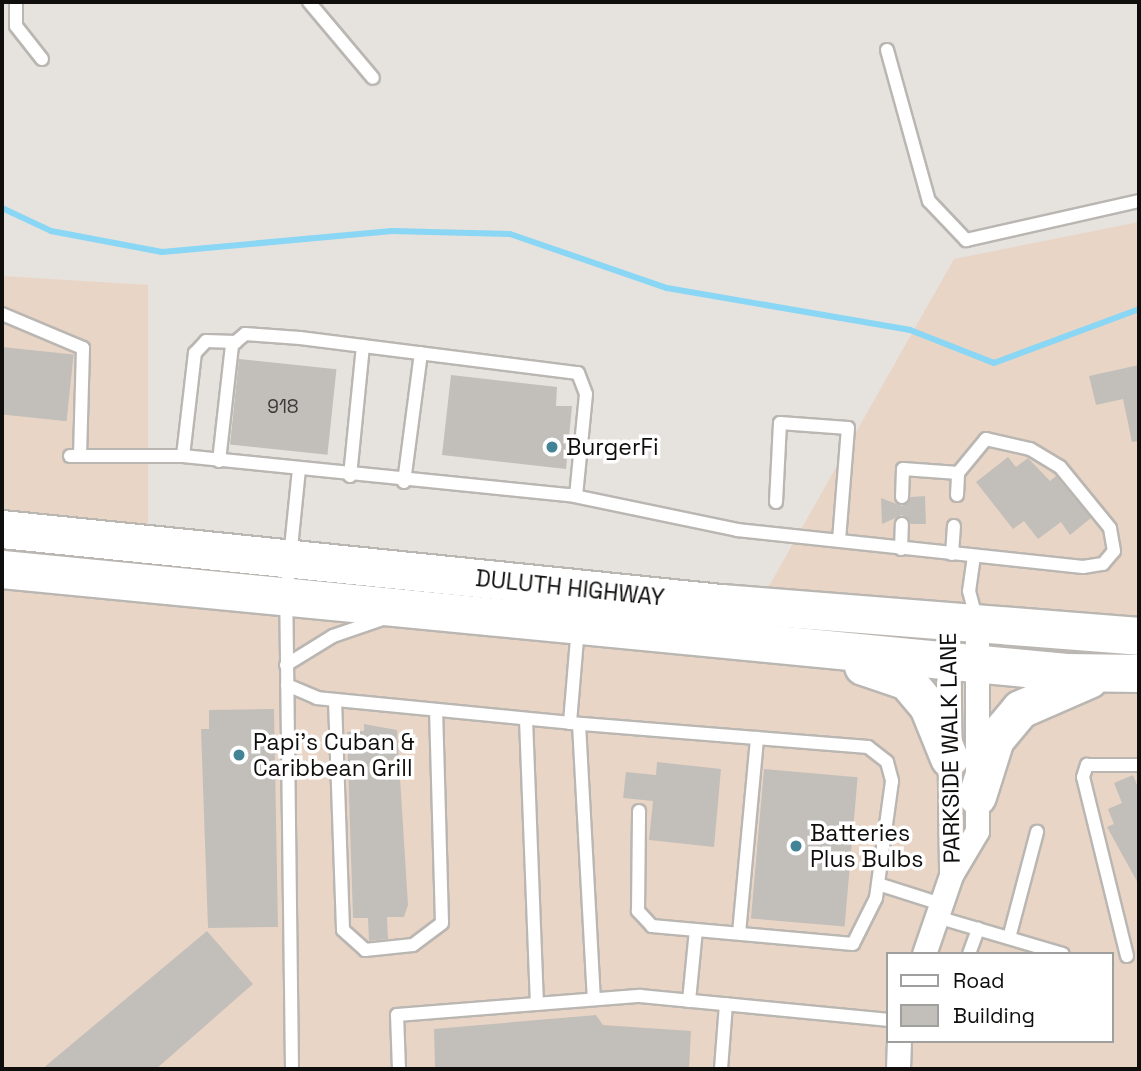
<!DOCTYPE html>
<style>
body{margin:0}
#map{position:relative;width:1141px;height:1071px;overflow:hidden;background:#e6e2de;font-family:"Space Grotesk",sans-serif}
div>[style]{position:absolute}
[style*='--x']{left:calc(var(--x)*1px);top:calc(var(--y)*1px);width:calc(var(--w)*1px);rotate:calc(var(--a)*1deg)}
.commercial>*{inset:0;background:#e9d5c6}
.stream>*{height:6px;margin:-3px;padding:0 3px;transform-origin:3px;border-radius:3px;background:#89d6f5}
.building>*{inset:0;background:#c2bfba;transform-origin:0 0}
.roads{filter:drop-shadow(2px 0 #bab6b2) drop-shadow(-2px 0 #bab6b2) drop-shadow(0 2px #bab6b2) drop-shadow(0 -2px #bab6b2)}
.service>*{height:12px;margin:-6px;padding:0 6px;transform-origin:6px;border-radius:6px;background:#fff}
.minor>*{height:23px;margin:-11.5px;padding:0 11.5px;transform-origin:11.5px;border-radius:11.5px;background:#fff}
.primary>*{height:37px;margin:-18.5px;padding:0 18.5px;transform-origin:18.5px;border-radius:18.5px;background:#fff}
.dots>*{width:19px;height:19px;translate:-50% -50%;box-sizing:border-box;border:4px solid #fff;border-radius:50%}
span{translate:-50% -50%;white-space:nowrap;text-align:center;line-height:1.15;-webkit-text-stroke:7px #fff;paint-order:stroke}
.number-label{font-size:19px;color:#3c3a38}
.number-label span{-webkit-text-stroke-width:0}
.poi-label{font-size:23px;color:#100e0d}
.left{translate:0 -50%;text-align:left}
.street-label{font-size:23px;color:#100e0d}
.frame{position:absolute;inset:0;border:4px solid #100e0d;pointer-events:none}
.legend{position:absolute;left:886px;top:952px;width:228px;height:91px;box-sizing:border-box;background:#fff;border:2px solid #9f9f9e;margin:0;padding:9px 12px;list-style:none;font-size:21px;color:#100e0d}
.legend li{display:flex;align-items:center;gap:14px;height:35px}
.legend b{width:35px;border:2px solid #9f9f9e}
</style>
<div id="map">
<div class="commercial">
<div style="clip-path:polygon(evenodd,1139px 222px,1139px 1069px,2px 1069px,2px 276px,148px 285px,148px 583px,743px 632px,954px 259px,1139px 222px,887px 954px,1111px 954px,1111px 1041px,887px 1041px,887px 954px)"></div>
</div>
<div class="stream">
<div style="--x:2;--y:208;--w:54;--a:25.1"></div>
<div style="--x:51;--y:231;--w:113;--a:10.7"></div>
<div style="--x:162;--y:252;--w:231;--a:-5.2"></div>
<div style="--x:392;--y:231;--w:118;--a:1.5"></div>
<div style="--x:510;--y:234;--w:166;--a:19"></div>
<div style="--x:667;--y:288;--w:247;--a:9.8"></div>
<div style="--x:910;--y:330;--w:90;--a:21.4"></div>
<div style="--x:994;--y:363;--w:155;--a:-20.4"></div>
</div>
<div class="building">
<div style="left:2px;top:347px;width:72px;height:67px;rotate:6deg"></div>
<div style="left:239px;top:359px;width:98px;height:86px;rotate:6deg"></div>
<div style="clip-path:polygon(1139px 365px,1139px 441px,1132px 442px,1123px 399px,1096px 405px,1089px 376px)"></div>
<div style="clip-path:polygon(451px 375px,557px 387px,556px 406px,572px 406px,566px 469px,442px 455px)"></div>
<div style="clip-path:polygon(1008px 457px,1016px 467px,1028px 458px,1050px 481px,1056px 476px,1091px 518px,1070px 535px,1061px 522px,1038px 539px,1024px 521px,1013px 529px,976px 482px)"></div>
<div style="clip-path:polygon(925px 496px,926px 524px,911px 524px,902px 515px,882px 524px,881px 498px,902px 506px,911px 497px)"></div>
<div style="clip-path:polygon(274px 709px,278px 927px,208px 928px,201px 729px,209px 729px,209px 710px)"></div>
<div style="clip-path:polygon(364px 724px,397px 730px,408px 905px,404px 917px,387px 917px,388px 939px,369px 941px,368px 918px,353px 918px,347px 732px,364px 731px)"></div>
<div style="clip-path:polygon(657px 762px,721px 769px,714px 847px,649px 840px,653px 801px,623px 798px,626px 772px,656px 775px)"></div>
<div style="left:764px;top:769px;width:94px;height:150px;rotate:5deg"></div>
<div style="clip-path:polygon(1133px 775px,1139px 790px,1139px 885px,1107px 827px,1114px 824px,1108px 809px,1122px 803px,1114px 783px)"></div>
<div style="clip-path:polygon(207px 931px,253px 984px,156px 1069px,42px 1069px)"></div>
<div style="clip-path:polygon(596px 1015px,603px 1025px,691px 1031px,689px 1069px,435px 1069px,434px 1029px)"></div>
</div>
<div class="roads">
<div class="service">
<div style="--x:16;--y:2;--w:24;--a:90"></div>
<div style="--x:16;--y:26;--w:42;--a:51.8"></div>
<div style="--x:309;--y:2;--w:99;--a:49.9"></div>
<div style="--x:887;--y:50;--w:157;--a:74.5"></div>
<div style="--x:929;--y:201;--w:54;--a:46.5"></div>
<div style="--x:966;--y:240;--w:177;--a:-12.7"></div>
<div style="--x:2;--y:314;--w:88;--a:22.8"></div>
<div style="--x:83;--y:348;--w:108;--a:91.6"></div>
<div style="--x:70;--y:456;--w:113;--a:0"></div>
<div style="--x:183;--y:456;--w:389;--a:5.8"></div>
<div style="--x:570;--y:495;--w:171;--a:11.8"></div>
<div style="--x:737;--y:530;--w:348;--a:6.1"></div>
<div style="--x:1083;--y:567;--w:20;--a:-9"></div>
<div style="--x:1103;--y:564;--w:17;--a:-50"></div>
<div style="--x:1114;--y:551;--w:23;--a:-100"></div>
<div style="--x:1110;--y:528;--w:79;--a:-129.3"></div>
<div style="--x:1060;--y:467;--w:35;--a:-149"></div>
<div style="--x:1030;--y:449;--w:45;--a:-167.2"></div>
<div style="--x:986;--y:439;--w:44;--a:129.5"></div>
<div style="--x:958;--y:473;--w:55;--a:-175.8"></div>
<div style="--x:903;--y:469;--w:28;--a:92"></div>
<div style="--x:183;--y:456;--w:104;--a:-83.4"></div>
<div style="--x:195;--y:353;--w:16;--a:-47"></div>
<div style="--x:206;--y:341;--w:30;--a:2"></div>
<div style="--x:219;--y:461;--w:117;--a:-83.6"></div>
<div style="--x:232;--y:345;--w:17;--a:-40"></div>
<div style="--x:245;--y:334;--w:55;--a:4.2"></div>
<div style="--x:300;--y:338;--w:280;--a:7.2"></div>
<div style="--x:578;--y:373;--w:22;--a:69"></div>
<div style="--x:586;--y:394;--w:102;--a:95.6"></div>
<div style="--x:350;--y:476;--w:131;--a:-84.3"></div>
<div style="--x:404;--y:482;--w:130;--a:-82.5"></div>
<div style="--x:957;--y:495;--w:22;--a:-87"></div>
<div style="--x:776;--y:502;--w:79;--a:-87.1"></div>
<div style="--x:780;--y:423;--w:68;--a:4.2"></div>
<div style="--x:848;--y:428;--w:113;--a:94.6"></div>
<div style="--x:901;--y:549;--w:25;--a:-88"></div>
<div style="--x:952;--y:554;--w:28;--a:-86"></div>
<div style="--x:974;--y:556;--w:35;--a:98"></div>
<div style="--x:969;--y:591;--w:28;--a:75"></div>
<div style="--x:578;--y:627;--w:96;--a:94.8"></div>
<div style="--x:570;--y:723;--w:299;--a:4.6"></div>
<div style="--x:868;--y:747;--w:24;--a:38"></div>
<div style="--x:887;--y:762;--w:20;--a:75"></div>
<div style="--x:892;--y:781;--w:118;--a:97.8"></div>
<div style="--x:876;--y:898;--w:51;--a:116.6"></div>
<div style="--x:853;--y:944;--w:202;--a:-174.9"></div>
<div style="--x:652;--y:926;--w:21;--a:-133"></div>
<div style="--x:638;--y:911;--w:100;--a:-89.4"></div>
<div style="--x:286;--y:665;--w:55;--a:-31.7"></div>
<div style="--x:333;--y:636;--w:53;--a:-18.8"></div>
<div style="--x:287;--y:685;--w:33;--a:23"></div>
<div style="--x:317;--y:698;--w:254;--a:5.6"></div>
<div style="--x:335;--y:700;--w:230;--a:88"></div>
<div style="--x:343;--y:930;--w:30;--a:42"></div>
<div style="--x:365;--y:950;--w:48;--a:-5.9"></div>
<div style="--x:413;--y:945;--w:36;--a:-37"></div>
<div style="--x:442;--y:923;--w:213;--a:-91.6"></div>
<div style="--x:526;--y:719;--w:285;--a:87.8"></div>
<div style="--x:579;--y:724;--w:275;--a:86.9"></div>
<div style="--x:878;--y:884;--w:66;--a:17.6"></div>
<div style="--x:937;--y:917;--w:131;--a:16.4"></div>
<div style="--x:739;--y:933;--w:196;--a:-84.7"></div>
<div style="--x:1009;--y:938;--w:110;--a:-75.2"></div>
<div style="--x:969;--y:954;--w:27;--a:-70"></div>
<div style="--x:1127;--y:956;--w:184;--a:-103.8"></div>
<div style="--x:1083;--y:777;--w:13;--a:-72"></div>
<div style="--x:1087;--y:765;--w:52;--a:0"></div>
<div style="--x:689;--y:1001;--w:71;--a:-84.4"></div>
<div style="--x:292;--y:1069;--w:472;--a:-90.7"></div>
<div style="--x:286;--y:597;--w:128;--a:-84.2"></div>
<div style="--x:399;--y:1069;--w:54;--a:-92.1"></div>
<div style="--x:397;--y:1015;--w:244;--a:-4.5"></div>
<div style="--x:640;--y:996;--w:248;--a:5.5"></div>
<div style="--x:721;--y:1069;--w:65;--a:-85.6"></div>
</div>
<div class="minor">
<div style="--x:948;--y:623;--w:252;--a:89.3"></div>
<div style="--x:924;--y:954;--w:83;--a:-71.1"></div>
<div style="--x:951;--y:875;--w:51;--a:-59.4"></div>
<div style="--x:977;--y:831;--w:207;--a:-90"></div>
<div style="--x:898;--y:1069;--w:28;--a:-88"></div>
</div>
<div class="primary">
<div style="--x:2;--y:529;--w:723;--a:5.88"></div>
<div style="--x:721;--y:603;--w:419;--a:4.5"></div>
<div style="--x:2;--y:569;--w:1069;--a:5.53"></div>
<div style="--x:1066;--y:672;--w:73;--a:0.8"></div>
<div style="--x:863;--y:666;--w:46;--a:18.8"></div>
<div style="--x:907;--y:681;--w:33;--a:50"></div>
<div style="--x:928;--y:706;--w:56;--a:68"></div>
<div style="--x:977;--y:796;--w:60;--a:-72.5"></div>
<div style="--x:995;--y:739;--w:39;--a:-50"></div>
<div style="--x:1020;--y:709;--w:75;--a:-23.5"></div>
</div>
</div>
<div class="dots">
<div style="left:552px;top:447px;background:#428496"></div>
<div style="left:239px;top:755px;background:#428496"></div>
<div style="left:796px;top:846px;background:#428496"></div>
</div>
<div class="number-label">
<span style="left:283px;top:407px">918</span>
</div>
<div class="poi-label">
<span class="left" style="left:566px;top:447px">BurgerFi</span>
<span class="left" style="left:253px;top:755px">Papi's Cuban &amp;<br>Caribbean Grill</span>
<span class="left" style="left:810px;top:846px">Batteries<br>Plus Bulbs</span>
</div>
<div class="street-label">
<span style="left:570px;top:588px;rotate:6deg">DULUTH HIGHWAY</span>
<span style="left:950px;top:748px;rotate:-91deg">PARKSIDE WALK LANE</span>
</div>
<div class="frame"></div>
<ul class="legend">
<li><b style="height:9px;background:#fff"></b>Road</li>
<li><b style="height:19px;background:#c2bfba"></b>Building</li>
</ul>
</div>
